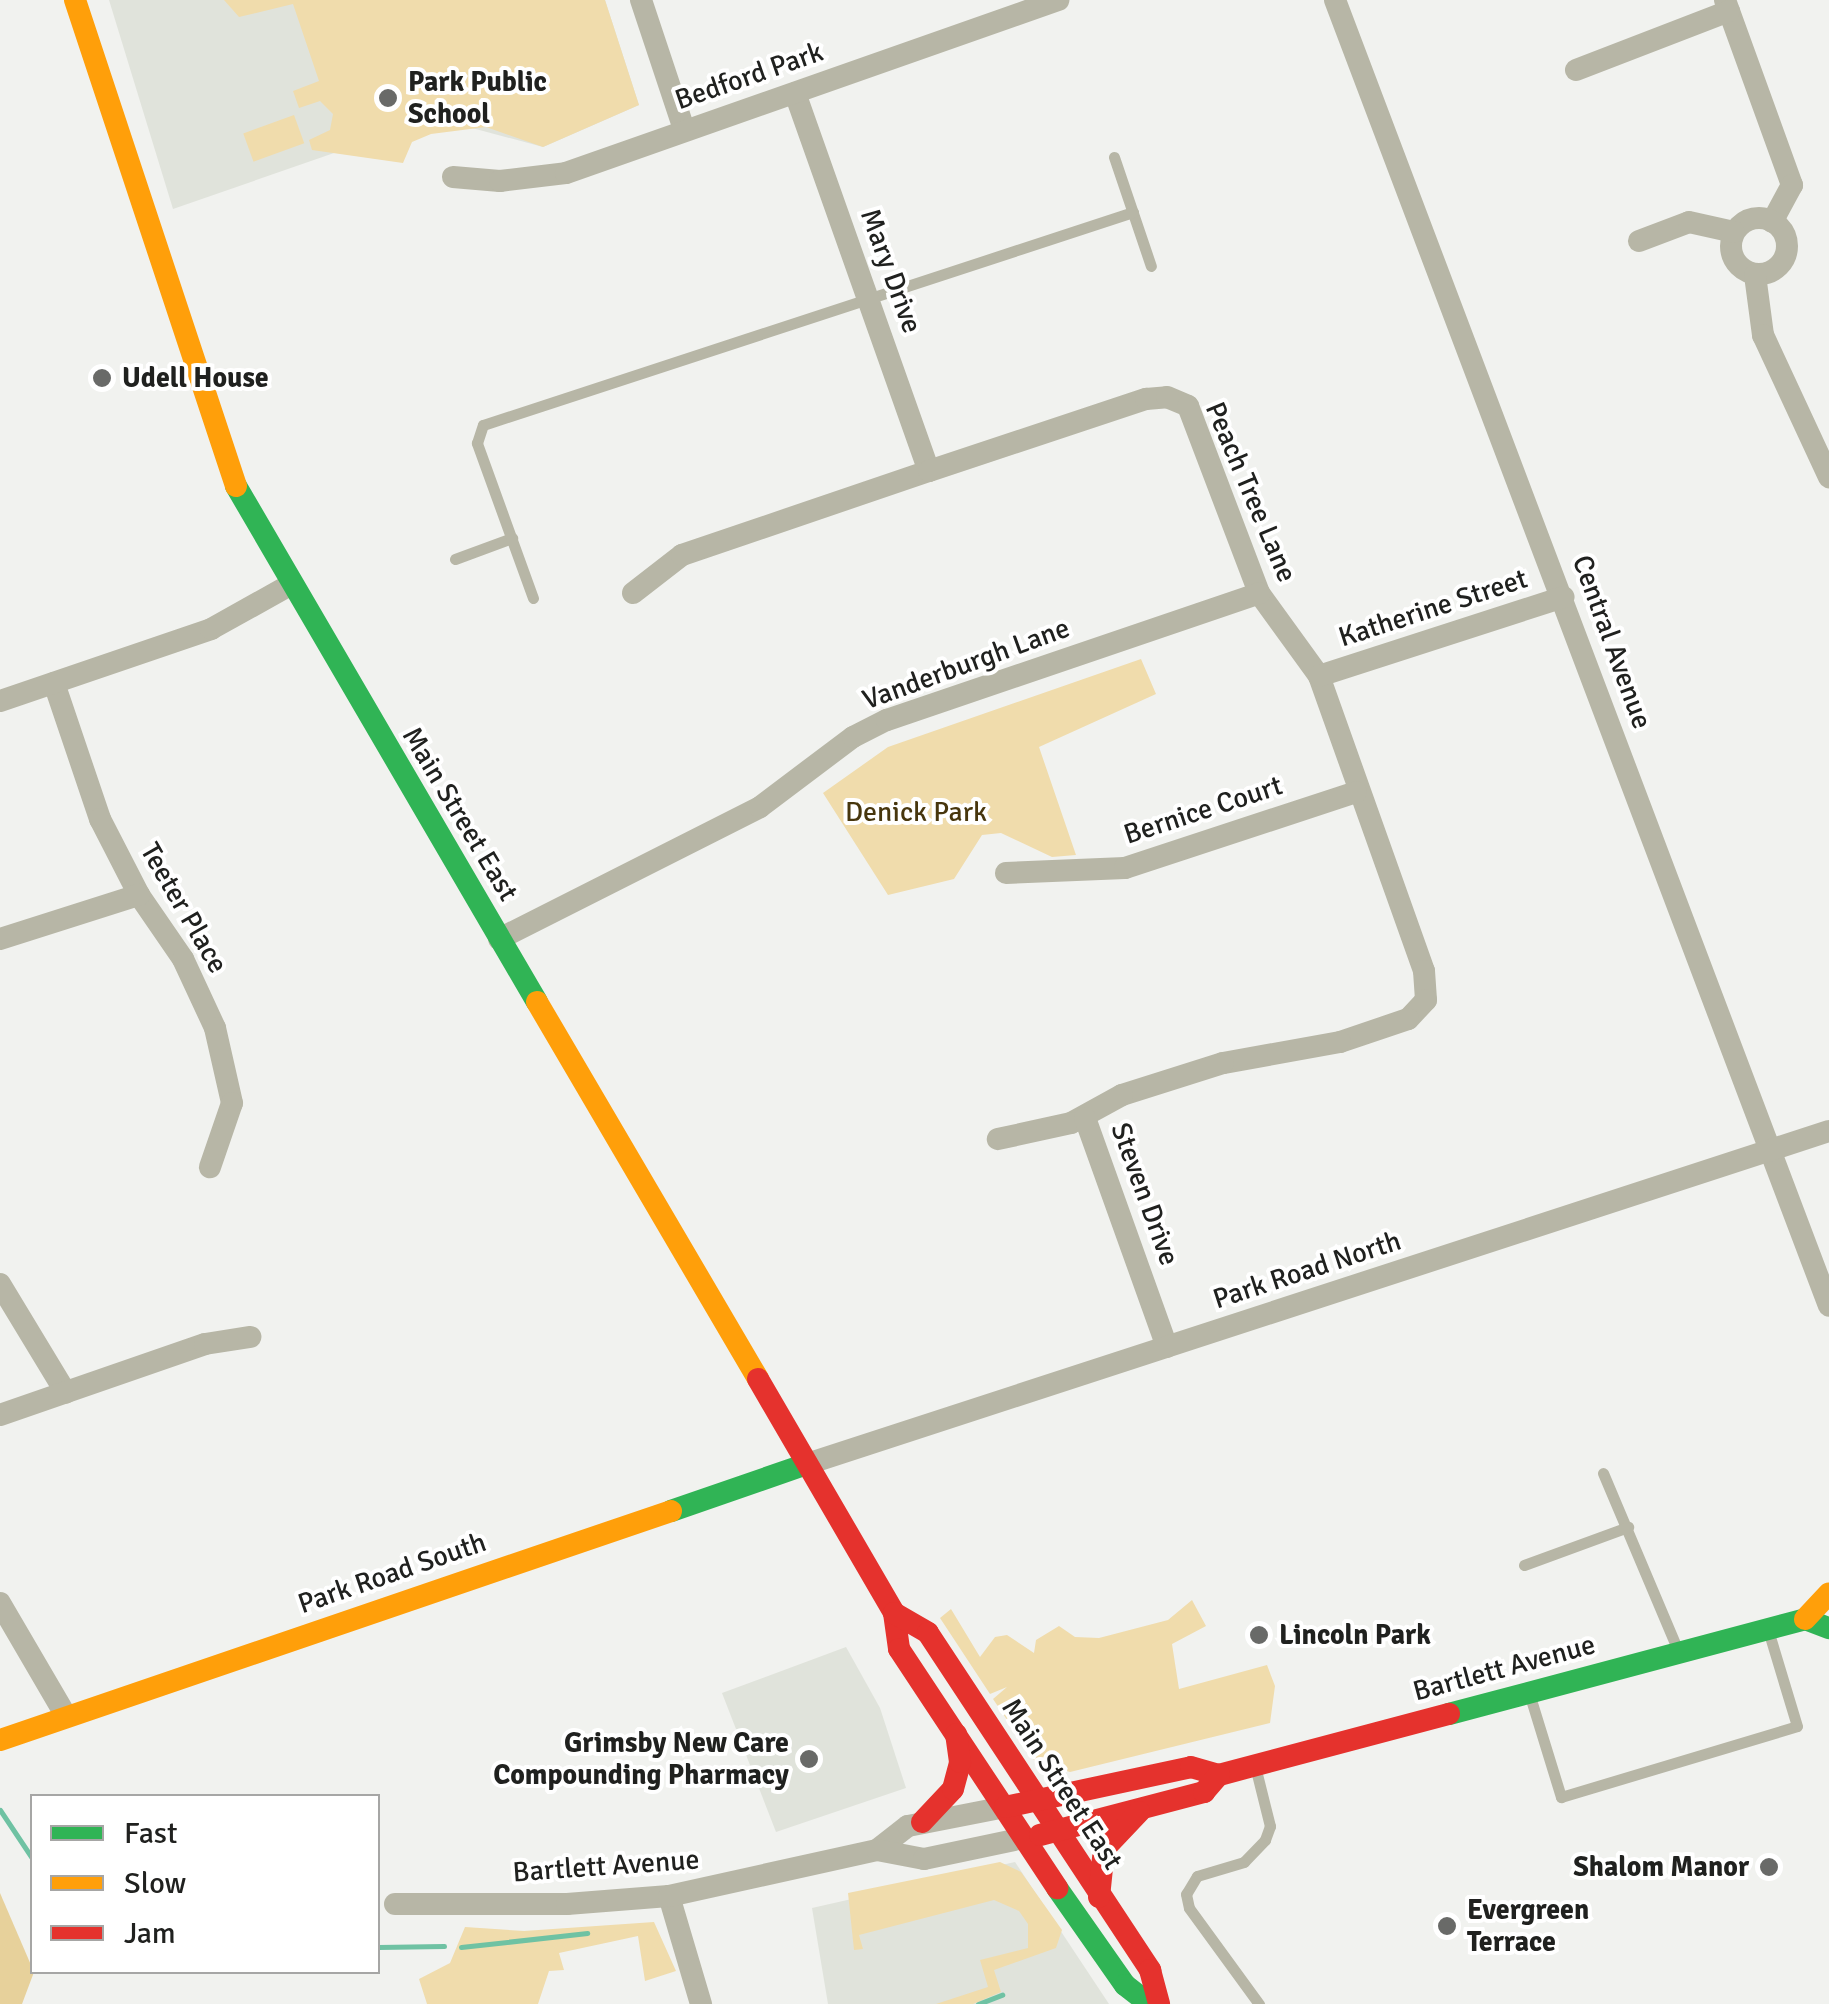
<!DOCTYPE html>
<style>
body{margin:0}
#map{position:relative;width:1829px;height:2004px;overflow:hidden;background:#f1f2ef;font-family:Signika,sans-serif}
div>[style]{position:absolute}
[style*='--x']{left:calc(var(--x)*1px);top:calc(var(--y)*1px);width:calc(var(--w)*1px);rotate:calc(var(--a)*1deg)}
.built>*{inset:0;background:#e0e3db}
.green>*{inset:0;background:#f0dcac;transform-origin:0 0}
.forest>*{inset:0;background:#e7d19b}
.stream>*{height:5px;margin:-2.5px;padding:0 2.5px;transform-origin:2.5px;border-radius:2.5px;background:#6fc2a3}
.lane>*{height:11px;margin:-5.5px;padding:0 5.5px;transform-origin:5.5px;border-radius:5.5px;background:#b7b6a6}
.street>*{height:22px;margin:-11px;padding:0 11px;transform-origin:11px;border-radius:11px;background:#b7b6a6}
.street>.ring{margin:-11px;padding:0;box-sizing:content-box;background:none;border:22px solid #b7b6a6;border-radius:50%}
.fast>*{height:22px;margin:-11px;padding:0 11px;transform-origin:11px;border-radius:11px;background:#30b455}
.slow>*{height:22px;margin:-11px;padding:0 11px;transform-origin:11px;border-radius:11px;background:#ff9f0a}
.jam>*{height:22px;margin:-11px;padding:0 11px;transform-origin:11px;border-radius:11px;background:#e5322d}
.dots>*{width:28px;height:28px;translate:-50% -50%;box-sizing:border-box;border:5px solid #fff;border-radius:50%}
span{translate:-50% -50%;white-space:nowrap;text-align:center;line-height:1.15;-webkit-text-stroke:8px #fff;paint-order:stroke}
.street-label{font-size:28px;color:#20211f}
.poi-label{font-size:28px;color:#20211f;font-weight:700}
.left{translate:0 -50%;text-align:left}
.right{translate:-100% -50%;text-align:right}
.park-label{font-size:28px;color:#47360d}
.legend{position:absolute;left:30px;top:1794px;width:350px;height:180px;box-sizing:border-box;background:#fff;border:2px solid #a6a6a5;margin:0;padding:12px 18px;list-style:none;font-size:30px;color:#20211f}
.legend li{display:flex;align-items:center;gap:20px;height:50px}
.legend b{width:50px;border:2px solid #a6a6a5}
</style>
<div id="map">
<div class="built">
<div style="clip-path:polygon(109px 0,605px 0,639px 105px,543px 147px,435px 118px,173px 209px)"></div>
<div style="clip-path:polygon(846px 1647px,880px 1708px,906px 1788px,776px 1832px,722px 1693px)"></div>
<div style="clip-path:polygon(1015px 1862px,1109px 2004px,828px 2004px,812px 1908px)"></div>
</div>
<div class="green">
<div style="clip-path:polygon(224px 0,605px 0,639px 105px,543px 147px,486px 127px,431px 134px,412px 142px,403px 163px,312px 150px,309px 140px,330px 130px,333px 114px,320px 101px,299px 108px,293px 91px,319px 81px,293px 4px,239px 17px)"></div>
<div style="left:294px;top:115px;width:30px;height:54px;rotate:70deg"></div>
<div style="clip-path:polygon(1141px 659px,1156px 694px,1039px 747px,1076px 855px,1052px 857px,1001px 833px,982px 835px,954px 879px,888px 895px,823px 793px,888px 747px)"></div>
<div style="clip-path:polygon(1192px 1600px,1206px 1626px,1172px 1644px,1179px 1689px,1267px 1665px,1275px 1686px,1270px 1723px,1070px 1772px,1034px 1760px,993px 1699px,1007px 1687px,990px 1694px,940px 1618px,951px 1609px,980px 1657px,995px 1637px,1007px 1635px,1034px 1653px,1036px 1640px,1059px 1626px,1075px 1637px,1099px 1638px,1168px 1620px)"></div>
<div style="clip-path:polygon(1000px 1862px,1021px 1872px,1062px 1930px,1056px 1948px,994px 1970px,1001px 1992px,973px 2004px,936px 2004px,988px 1987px,980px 1960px,1028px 1948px,1028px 1924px,1019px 1911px,994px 1900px,859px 1935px,863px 1949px,854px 1950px,848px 1893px)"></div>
<div style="clip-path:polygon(654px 1922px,676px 1971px,645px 1981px,638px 1936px,559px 1953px,564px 1970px,549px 1971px,538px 2004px,427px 2004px,419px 1979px,450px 1963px,465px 1927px,524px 1931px)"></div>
</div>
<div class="forest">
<div style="clip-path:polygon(0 1893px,34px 1972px,22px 2004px,0 2004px)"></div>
</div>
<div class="stream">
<div style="--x:0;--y:1810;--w:58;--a:56.3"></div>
<div style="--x:378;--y:1947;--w:66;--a:-0.9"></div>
<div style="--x:461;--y:1947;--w:127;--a:-6.3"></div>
<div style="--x:978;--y:2004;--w:26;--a:-21"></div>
</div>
<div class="lane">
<div style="--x:1114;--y:157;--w:115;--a:71.3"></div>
<div style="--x:455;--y:559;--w:61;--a:-20.2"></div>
<div style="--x:533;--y:598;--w:165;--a:-109.9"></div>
<div style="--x:477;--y:443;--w:19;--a:-72"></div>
<div style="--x:483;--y:425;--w:684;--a:-18.14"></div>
<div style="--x:1603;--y:1473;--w:195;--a:67.1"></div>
<div style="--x:1524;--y:1565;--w:111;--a:-20.1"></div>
<div style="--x:1529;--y:1693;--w:109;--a:72.9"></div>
<div style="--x:1561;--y:1797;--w:246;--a:-16.7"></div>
<div style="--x:1797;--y:1726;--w:100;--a:-106.8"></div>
<div style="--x:1255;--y:1766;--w:62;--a:76"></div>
<div style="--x:1270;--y:1826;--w:15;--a:110"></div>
<div style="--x:1265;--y:1840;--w:30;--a:134"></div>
<div style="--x:1244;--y:1862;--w:49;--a:163.4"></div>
<div style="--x:1197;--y:1876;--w:21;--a:121"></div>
<div style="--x:1186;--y:1894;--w:14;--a:78"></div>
<div style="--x:1189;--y:1908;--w:119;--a:53.9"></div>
</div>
<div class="street">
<div style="--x:641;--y:0;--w:136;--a:71.6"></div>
<div style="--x:1335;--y:0;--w:1396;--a:69.28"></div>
<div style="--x:1725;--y:0;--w:197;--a:70.1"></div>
<div style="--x:1792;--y:185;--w:42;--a:118.4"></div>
<div style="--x:1576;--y:70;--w:164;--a:-21.1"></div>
<div style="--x:795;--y:93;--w:401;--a:70.5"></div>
<div style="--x:453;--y:177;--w:47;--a:4.9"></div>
<div style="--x:500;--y:181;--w:66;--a:-6.9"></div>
<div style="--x:566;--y:173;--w:522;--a:-19.37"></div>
<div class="ring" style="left:1731px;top:218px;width:34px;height:34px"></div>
<div style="--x:1639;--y:241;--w:53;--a:-20.8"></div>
<div style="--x:1689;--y:222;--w:46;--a:12.5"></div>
<div style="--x:1755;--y:275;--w:61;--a:82.4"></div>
<div style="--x:1763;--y:335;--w:157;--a:65.1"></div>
<div style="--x:633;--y:593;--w:62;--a:-37.8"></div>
<div style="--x:682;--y:555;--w:261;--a:-18.8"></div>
<div style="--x:929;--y:471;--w:229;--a:-18.4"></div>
<div style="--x:1146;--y:399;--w:21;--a:-5"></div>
<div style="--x:1167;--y:397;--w:23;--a:23"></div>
<div style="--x:1188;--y:406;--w:200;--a:69.2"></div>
<div style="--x:1259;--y:593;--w:102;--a:54.1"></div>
<div style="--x:1319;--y:676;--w:313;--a:70.4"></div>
<div style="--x:1424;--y:971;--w:29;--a:86"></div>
<div style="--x:1426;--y:1000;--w:26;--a:133"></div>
<div style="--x:1408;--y:1019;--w:72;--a:161.3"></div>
<div style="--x:1340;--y:1042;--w:119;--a:169.8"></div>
<div style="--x:1223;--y:1063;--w:106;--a:162.4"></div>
<div style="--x:1122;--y:1095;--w:58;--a:151.2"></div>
<div style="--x:1071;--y:1123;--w:75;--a:167.6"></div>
<div style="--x:1319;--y:676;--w:257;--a:-17.9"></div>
<div style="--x:54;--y:683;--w:144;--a:71.3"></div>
<div style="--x:100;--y:819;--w:85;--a:62.8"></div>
<div style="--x:139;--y:895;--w:78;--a:55.5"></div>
<div style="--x:183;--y:959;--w:76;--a:65.1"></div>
<div style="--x:215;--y:1028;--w:77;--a:77.2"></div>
<div style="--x:232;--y:1103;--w:68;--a:109"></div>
<div style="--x:0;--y:701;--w:223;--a:-18.8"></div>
<div style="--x:211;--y:629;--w:90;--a:-29.1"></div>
<div style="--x:1006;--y:873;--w:119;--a:-2.4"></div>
<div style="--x:1125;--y:868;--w:243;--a:-18.2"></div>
<div style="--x:0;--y:939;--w:146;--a:-17.6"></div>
<div style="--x:499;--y:939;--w:292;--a:-26.8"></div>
<div style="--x:760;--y:807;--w:116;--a:-37"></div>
<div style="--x:853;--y:737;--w:38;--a:-27"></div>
<div style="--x:887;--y:720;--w:393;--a:-18.8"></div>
<div style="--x:1085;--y:1118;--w:243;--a:70.3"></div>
<div style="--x:0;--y:1284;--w:127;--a:58.8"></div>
<div style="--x:0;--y:1415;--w:217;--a:-19.1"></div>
<div style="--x:205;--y:1344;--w:46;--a:-8.8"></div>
<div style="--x:804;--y:1465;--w:1078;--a:-18.05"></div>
<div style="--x:0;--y:1603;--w:131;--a:59.7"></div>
<div style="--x:877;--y:1850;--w:39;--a:-38"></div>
<div style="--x:908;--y:1826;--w:99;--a:-11.1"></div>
<div style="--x:669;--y:1896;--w:113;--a:73.5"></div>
<div style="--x:395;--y:1904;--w:172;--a:0"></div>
<div style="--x:567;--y:1904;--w:102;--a:-4.5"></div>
<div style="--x:669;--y:1896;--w:213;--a:-12.5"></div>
<div style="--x:877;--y:1850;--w:48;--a:10.8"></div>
<div style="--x:924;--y:1859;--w:102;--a:-11.9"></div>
</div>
<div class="fast">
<div style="--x:236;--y:486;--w:597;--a:59.74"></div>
<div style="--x:671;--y:1511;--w:141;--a:-19.1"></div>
<div style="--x:1449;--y:1714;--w:368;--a:-14.9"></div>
<div style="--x:1805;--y:1619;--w:26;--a:21"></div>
<div style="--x:1057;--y:1888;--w:118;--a:55"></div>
<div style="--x:1125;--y:1985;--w:31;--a:38"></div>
</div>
<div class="slow">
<div style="--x:75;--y:0;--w:512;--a:71.67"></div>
<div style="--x:537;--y:1002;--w:437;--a:59.6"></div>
<div style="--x:1805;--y:1619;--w:35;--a:-47"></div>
<div style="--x:0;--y:1740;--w:709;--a:-18.84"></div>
</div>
<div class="jam">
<div style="--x:758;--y:1379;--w:271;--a:59.8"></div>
<div style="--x:894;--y:1613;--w:36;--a:82"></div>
<div style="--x:899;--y:1649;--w:287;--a:56.5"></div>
<div style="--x:894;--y:1613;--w:39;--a:30"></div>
<div style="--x:928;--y:1633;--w:404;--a:56.6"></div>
<div style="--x:1150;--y:1970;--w:35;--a:75"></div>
<div style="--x:1005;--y:1807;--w:190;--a:-12.1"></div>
<div style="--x:1191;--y:1767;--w:29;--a:16"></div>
<div style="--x:1219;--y:1775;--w:238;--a:-14.9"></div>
<div style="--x:922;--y:1822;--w:45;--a:-46.8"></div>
<div style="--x:953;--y:1789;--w:28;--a:-75"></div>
<div style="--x:960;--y:1762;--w:28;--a:-98"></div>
<div style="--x:1040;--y:1835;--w:170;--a:-14.7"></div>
<div style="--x:1204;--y:1792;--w:23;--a:-49"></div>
<div style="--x:1099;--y:1897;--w:48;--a:-84.1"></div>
<div style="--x:1104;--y:1849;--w:51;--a:-46.6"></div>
</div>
<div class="dots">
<div style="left:388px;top:98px;background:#696a68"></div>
<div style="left:102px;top:378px;background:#696a68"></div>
<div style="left:1259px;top:1635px;background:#696a68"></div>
<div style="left:809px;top:1759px;background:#696a68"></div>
<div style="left:1769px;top:1867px;background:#696a68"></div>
<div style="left:1447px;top:1926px;background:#696a68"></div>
</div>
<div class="street-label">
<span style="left:749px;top:76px;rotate:-19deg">Bedford Park</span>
<span style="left:891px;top:271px;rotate:70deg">Mary Drive</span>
<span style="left:1251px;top:492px;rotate:67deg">Peach Tree Lane</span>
<span style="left:1433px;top:608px;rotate:-18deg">Katherine Street</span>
<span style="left:1612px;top:642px;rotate:70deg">Central Avenue</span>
<span style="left:966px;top:664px;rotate:-20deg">Vanderburgh Lane</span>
<span style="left:1203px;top:810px;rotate:-18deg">Bernice Court</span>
<span style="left:460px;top:814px;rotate:59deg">Main Street East</span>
<span style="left:184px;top:908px;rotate:60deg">Teeter Place</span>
<span style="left:1145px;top:1194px;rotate:70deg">Steven Drive</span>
<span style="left:1307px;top:1270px;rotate:-18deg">Park Road North</span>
<span style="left:392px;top:1573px;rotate:-19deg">Park Road South</span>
<span style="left:1504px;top:1668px;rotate:-15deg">Bartlett Avenue</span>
<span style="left:1062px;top:1784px;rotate:57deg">Main Street East</span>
<span style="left:606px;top:1866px;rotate:-4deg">Bartlett Avenue</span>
</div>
<div class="poi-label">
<span class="left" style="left:408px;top:98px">Park Public<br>School</span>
<span class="left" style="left:122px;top:378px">Udell House</span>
<span class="left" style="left:1279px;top:1635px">Lincoln Park</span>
<span class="right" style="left:789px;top:1759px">Grimsby New Care<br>Compounding Pharmacy</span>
<span class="right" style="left:1749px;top:1867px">Shalom Manor</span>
<span class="left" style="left:1467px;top:1926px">Evergreen<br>Terrace</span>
</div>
<div class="park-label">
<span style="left:916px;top:812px">Denick Park</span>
</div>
<ul class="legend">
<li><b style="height:12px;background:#30b455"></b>Fast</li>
<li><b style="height:12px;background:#ff9f0a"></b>Slow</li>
<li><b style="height:12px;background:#e5322d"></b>Jam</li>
</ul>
</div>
